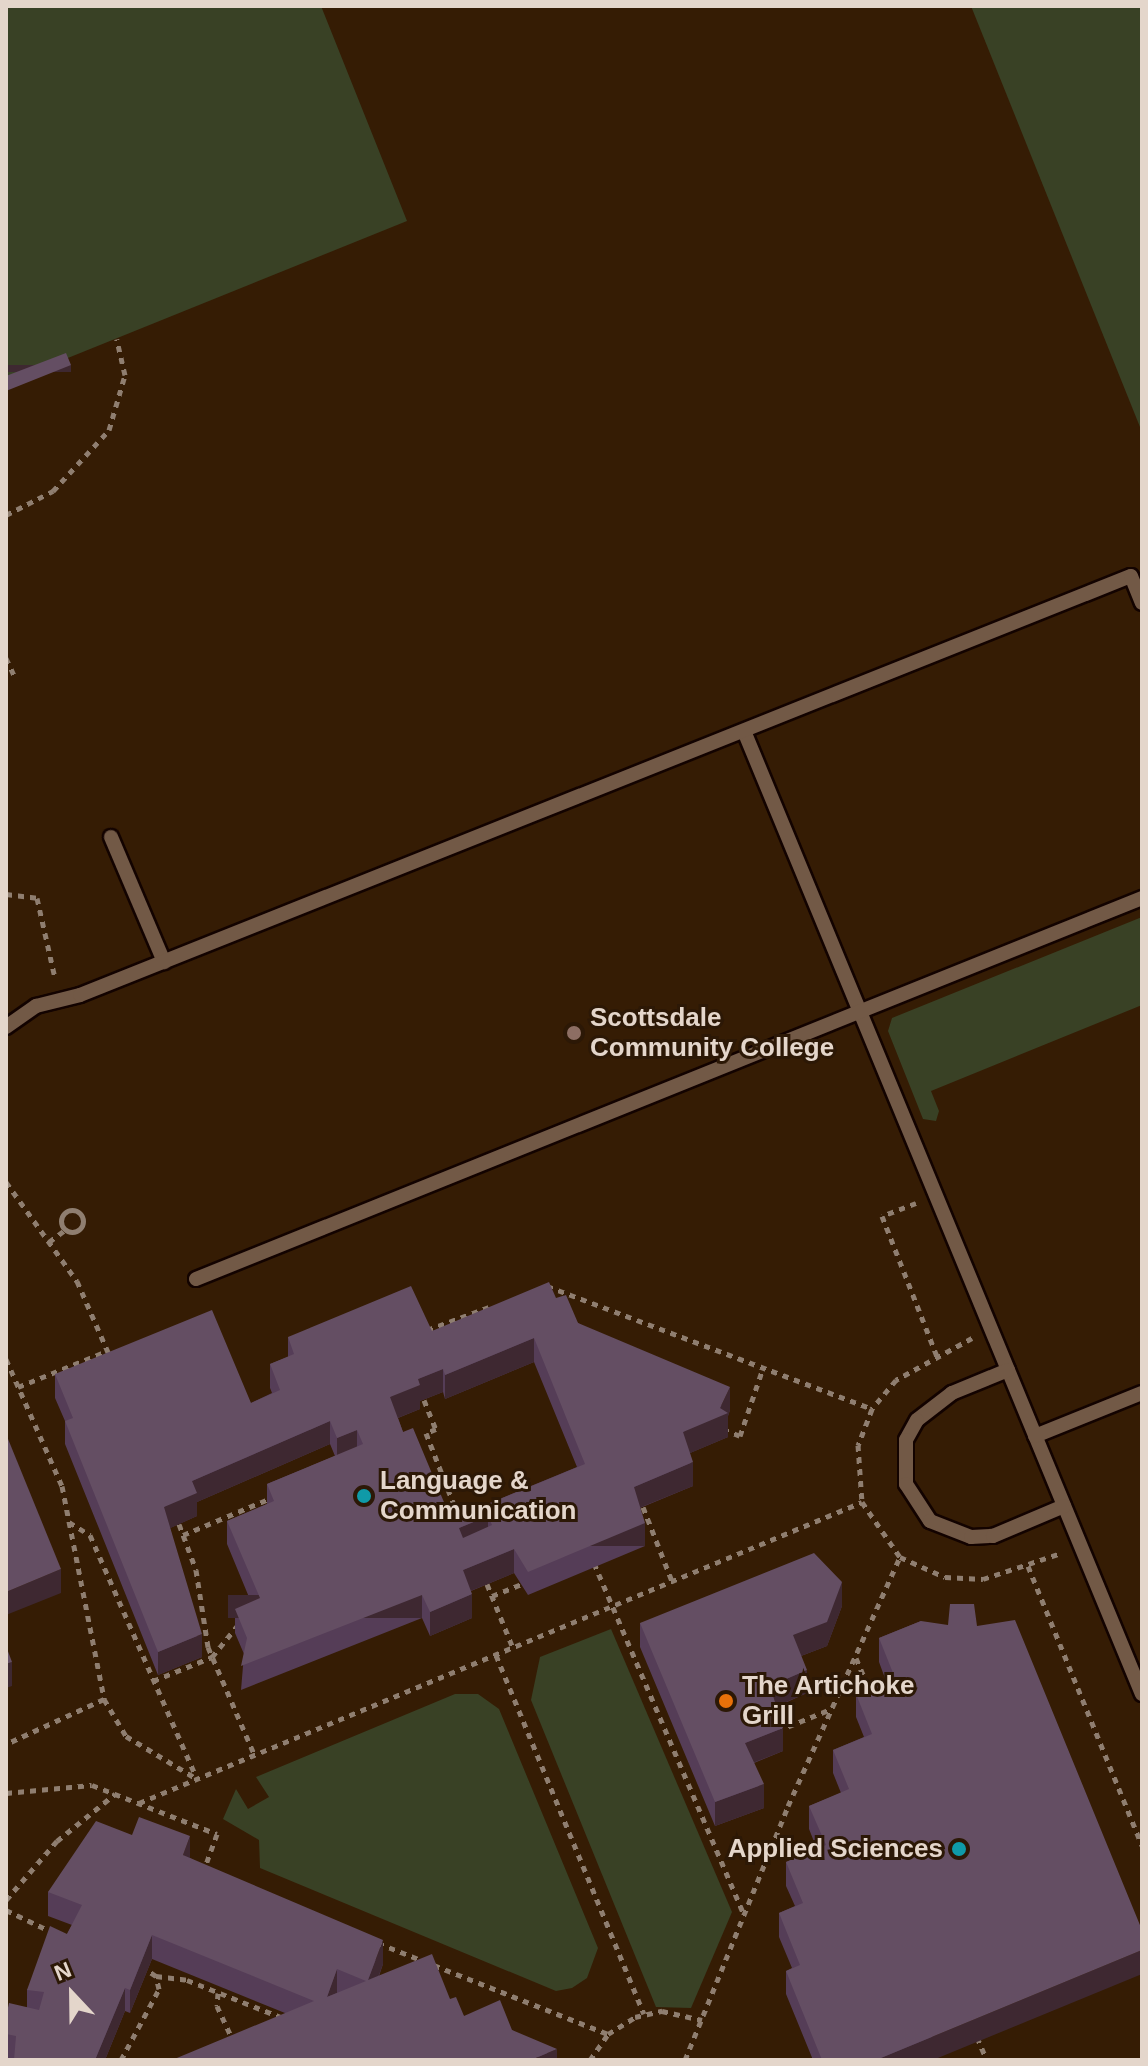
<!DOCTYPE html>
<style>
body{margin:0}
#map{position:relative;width:1148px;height:2066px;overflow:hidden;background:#2c1806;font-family:Arial,sans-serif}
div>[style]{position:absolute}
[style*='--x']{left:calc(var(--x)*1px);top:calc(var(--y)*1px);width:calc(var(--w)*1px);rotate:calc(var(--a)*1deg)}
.built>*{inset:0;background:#351c04;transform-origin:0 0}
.green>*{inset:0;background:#394125}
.path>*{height:5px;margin-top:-2.5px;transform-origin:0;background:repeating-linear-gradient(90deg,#8f7e70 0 6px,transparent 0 12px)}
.path>.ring{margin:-2.5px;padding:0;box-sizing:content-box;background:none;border:5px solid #8f7e70;border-radius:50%}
.roads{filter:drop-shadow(2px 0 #130300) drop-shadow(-2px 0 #130300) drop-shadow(0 2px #130300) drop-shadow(0 -2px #130300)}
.lane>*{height:14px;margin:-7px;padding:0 7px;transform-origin:7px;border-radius:7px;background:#725946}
.wall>*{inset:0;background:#553d57}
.shaded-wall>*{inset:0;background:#3e2831;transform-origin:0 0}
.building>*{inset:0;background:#644e63}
.dots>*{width:22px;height:22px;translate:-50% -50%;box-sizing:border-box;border:4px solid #2c1806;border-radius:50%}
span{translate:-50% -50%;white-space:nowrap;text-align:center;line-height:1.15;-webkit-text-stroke:6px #2c1806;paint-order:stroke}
.poi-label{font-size:26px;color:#e4d6cb;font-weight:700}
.left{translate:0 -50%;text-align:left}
.right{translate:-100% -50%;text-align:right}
.frame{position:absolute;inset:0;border:8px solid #e4d6cb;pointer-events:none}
.north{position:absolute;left:32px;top:1954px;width:80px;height:80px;-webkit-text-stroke:6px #2c1806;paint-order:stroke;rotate:338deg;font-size:22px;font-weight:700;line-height:32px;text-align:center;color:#e4d6cb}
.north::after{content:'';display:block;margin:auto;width:28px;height:36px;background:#e4d6cb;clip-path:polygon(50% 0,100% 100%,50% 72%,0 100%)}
</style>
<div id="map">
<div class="built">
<div style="left:6px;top:6px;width:1136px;height:2054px"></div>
</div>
<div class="green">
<div style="clip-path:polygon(6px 6px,321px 6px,407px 221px,6px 383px)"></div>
<div style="clip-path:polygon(971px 6px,1142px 6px,1142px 432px)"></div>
<div style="clip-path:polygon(1142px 917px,1142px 1005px,931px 1091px,939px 1111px,936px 1121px,923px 1119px,888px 1031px,892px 1018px)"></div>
<div style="clip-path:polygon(611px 1629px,732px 1912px,691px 2008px,656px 2007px,531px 1700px,540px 1657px)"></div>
<div style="clip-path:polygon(455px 1694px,478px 1694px,499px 1709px,598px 1948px,587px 1978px,572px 1988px,556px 1991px,260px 1868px,259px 1840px,223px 1819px,236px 1789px,248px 1809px,269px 1797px,256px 1777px)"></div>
</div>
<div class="path">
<div style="--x:6;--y:515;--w:53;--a:-27.1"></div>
<div style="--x:53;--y:491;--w:83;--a:-47.4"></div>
<div style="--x:109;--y:430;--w:57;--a:-73.8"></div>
<div style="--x:125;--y:375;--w:37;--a:-103"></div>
<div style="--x:6;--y:658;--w:19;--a:65"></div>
<div style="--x:6;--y:894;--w:31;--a:7"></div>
<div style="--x:37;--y:898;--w:82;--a:77.3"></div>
<div style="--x:6;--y:1182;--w:122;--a:54.4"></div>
<div style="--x:77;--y:1281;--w:85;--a:66.4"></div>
<div style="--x:916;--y:1203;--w:36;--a:159"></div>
<div style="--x:882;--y:1216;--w:150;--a:68.6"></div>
<div class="ring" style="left:61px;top:1210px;width:17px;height:17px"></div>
<div style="--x:49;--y:1242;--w:20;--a:-37"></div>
<div style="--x:547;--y:1286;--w:347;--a:20.7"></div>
<div style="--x:427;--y:1330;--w:66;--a:-20.4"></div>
<div style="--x:972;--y:1338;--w:87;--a:151.1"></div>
<div style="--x:896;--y:1380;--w:38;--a:130"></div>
<div style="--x:872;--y:1409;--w:39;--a:111"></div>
<div style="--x:858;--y:1445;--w:57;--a:86"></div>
<div style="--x:862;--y:1502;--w:67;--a:55.4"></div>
<div style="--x:900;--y:1557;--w:49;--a:24"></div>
<div style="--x:945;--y:1577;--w:38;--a:3"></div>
<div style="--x:983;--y:1579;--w:82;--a:-18.4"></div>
<div style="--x:6;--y:1359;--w:139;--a:66.2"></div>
<div style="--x:62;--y:1486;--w:217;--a:78.8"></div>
<div style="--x:104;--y:1699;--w:108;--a:155.3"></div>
<div style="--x:18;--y:1387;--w:96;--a:-22"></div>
<div style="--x:424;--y:1400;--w:31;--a:68"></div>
<div style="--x:436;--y:1429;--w:11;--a:158"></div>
<div style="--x:426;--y:1433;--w:93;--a:68.7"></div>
<div style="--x:723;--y:1429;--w:18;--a:22"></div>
<div style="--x:740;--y:1436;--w:72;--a:-71.3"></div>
<div style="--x:643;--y:1507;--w:79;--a:68.6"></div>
<div style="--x:69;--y:1522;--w:25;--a:32"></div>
<div style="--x:90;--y:1535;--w:266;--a:66.3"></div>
<div style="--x:179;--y:1524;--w:49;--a:69.7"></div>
<div style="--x:196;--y:1570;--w:78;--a:81.1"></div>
<div style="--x:208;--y:1647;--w:119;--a:66.7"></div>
<div style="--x:183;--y:1535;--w:95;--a:-22.8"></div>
<div style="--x:594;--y:1563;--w:383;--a:66.9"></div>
<div style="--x:1028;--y:1566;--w:302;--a:67.8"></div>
<div style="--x:487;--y:1584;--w:69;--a:67.9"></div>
<div style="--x:492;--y:1596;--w:38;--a:-22"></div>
<div style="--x:496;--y:1655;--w:388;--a:67.6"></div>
<div style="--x:856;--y:1658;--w:38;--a:67"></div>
<div style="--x:153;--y:1681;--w:64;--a:-22.1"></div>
<div style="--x:212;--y:1657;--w:41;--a:-50.9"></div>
<div style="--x:104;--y:1699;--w:43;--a:59.3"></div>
<div style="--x:126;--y:1736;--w:83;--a:31.2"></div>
<div style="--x:777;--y:1731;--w:58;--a:-22.2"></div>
<div style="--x:6;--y:1793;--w:86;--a:-5.3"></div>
<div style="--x:92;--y:1785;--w:134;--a:21.4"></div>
<div style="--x:217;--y:1834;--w:37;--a:110"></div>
<div style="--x:139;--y:1803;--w:783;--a:-22.6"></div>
<div style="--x:6;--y:1900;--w:78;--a:-49.2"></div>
<div style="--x:57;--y:1841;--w:75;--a:-39"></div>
<div style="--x:6;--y:1910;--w:51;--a:25.6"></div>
<div style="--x:378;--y:1943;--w:247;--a:21.6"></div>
<div style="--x:156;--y:1976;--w:31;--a:7"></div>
<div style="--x:187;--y:1980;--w:103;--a:21.6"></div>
<div style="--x:218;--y:1993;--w:13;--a:94"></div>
<div style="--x:217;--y:2006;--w:38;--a:65"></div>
<div style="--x:977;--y:2037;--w:25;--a:67"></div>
<div style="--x:121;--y:2060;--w:81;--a:-61.8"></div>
<div style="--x:159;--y:1989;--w:13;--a:-103"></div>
<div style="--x:156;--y:1976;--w:11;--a:-146"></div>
<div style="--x:590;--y:2060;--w:32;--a:-55"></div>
<div style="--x:608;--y:2034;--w:32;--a:-32"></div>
<div style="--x:635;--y:2017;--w:28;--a:-13"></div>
<div style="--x:662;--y:2011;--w:41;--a:12.7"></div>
<div style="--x:685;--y:2060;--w:274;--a:-67.9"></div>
<div style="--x:788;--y:1806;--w:273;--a:-65.8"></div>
</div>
<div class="roads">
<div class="lane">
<div style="--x:744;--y:731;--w:1042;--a:67.55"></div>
<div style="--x:111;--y:837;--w:136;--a:67"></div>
<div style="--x:6;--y:1027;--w:37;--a:-35"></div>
<div style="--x:36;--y:1006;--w:45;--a:-14"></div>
<div style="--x:80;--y:995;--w:1131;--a:-21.74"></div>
<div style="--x:1131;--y:576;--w:29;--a:68"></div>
<div style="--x:196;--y:1279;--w:1020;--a:-21.94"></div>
<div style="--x:1008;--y:1370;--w:61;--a:157.7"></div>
<div style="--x:952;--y:1393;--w:44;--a:142.4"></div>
<div style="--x:917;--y:1420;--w:23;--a:119"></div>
<div style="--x:906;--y:1440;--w:44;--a:90"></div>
<div style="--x:906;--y:1484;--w:44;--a:57"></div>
<div style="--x:930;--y:1521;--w:44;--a:21.3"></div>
<div style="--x:971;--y:1537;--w:22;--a:-3"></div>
<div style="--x:993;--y:1536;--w:77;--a:-22.9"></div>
<div style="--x:1035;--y:1436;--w:115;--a:-21.9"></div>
</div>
</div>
<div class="wall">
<div style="clip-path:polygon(evenodd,556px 1298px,578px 1323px,730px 1410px,728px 1416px,728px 1437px,690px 1453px,693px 1486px,640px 1508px,645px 1546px,528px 1595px,514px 1573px,471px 1591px,472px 1618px,430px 1636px,422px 1618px,241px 1690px,244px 1654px,235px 1633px,235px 1609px,251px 1602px,227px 1544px,227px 1521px,267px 1504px,267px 1484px,335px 1456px,330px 1444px,197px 1502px,197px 1516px,170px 1528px,202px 1657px,158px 1675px,65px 1444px,65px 1421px,55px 1398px,55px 1374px,251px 1403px,272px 1393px,270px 1388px,270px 1364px,288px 1357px,288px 1337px,432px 1331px,556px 1298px,534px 1362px,577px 1467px,451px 1519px,403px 1432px,398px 1418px,420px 1409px,420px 1401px,443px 1392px,445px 1399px,534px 1362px)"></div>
<div style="clip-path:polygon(842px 1606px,827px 1646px,801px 1656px,807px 1693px,776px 1707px,783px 1751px,754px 1763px,764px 1808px,715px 1826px,640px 1647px,640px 1623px)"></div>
<div style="clip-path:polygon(921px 1621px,933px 2060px,813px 2060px,786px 1994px,786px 1971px,792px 1968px,779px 1937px,779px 1913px,795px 1906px,786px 1886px,786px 1862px,817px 1849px,809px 1829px,809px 1806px,841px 1793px,833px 1773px,833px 1750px,864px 1737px,856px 1717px,856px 1694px,886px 1681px,879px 1662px,879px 1638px)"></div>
<div style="clip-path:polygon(190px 1858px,383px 1964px,379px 1976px,450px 1999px,464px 2016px,512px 2030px,557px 2060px,285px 2013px,152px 1959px,130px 2013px,125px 2011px,105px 2060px,14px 2060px,6px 2058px,6px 2017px,27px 2007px,27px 1990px,67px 1934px,72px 1925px,48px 1916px,48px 1892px)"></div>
</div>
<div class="shaded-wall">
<div style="left:71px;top:365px;width:7px;height:70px;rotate:90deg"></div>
<div style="clip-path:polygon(534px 1338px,534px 1362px,445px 1399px,445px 1375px)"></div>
<div style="clip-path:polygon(443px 1369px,443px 1392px,420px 1401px,420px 1409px,390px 1421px,390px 1397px,418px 1379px)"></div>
<div style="clip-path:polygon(730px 1387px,730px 1410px,728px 1416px,728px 1437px,683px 1456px,683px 1432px,720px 1408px)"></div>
<div style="clip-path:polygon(330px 1421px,330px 1444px,197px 1502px,197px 1516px,164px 1531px,164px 1507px,192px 1481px)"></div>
<div style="clip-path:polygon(357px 1430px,357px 1453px,337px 1461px,337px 1438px)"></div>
<div style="clip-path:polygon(693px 1462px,693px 1486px,634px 1510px,634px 1487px)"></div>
<div style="clip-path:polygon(488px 1516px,488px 1539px,459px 1552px,459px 1528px)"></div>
<div style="left:645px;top:1523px;width:23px;height:127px;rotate:90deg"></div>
<div style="clip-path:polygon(514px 1549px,514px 1573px,463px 1594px,463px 1570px)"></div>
<div style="clip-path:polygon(61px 1569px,61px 1593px,6px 1615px,6px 1592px)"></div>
<div style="clip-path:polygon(842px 1582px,842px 1606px,827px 1646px,793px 1659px,793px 1635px)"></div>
<div style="clip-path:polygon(472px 1594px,472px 1618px,430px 1636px,430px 1612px)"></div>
<div style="left:422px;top:1595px;width:23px;height:194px;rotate:90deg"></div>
<div style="clip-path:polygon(202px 1634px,202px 1657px,158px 1675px,158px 1652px)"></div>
<div style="clip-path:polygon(12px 1662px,12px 1686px,6px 1688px,6px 1664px)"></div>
<div style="clip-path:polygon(807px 1670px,807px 1693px,770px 1709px,770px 1686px)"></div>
<div style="clip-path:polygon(783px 1728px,783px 1751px,745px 1766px,745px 1743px)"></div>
<div style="clip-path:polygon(764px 1784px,764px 1808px,715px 1826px,715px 1802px)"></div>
<div style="clip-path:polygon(190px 1836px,190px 1860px,183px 1855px)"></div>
<div style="clip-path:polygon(152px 1935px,152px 1959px,130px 2013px,130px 1990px)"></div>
<div style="clip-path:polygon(383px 1940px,383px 1964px,368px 2004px,368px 1980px)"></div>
<div style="clip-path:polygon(1142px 1950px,1142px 1974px,933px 2060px,876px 2060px)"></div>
<div style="clip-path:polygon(337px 1969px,337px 1993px,327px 1997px)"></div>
<div style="clip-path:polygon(125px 1988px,125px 2011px,105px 2060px,95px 2060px)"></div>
<div style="clip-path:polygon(557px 2049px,557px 2060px,531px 2060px)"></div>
</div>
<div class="building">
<div style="clip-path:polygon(66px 353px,71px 365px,6px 391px,6px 376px)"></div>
<div style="clip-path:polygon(evenodd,549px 1282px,556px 1298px,566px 1295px,578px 1323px,730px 1387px,720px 1408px,728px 1413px,683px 1432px,693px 1462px,634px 1487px,645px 1523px,528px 1572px,514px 1549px,463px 1570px,472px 1594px,430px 1612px,422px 1595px,241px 1666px,247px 1638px,235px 1609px,260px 1598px,227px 1521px,274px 1501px,267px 1484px,363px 1444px,357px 1430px,337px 1438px,330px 1421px,192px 1481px,197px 1493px,164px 1507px,202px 1634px,158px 1652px,65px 1421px,73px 1418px,55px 1374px,212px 1310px,251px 1403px,280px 1390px,270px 1364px,294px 1354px,288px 1337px,411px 1286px,432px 1331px,549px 1282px,534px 1338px,585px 1464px,451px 1519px,413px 1428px,403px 1432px,390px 1397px,420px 1385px,418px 1379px,443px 1369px,445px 1375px,534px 1338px,549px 1282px,488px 1516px,492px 1525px,463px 1538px,459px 1528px,488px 1516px)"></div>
<div style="clip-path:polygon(6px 1434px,61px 1569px,6px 1592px)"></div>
<div style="clip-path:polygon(814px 1553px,842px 1582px,827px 1622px,793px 1635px,807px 1670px,770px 1686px,783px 1728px,745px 1743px,764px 1784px,715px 1802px,640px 1623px)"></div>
<div style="clip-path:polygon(950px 1604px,974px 1604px,977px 1626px,1015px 1620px,1142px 1930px,1142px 1950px,876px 2060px,822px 2060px,786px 1971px,800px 1965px,779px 1913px,803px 1903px,786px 1862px,826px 1845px,809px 1806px,849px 1789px,833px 1750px,872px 1734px,856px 1694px,895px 1678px,879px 1638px,921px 1621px,948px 1625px)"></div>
<div style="clip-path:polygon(6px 1646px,12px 1662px,6px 1664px)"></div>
<div style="clip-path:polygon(evenodd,139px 1817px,190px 1836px,183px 1855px,383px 1940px,368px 1980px,432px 1954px,450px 1999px,456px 1997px,464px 2016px,500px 2000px,512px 2030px,557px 2049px,531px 2060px,172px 2060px,314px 2001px,152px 1935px,130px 1990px,125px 1988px,95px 2060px,14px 2060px,16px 2036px,6px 2034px,6px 2017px,9px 2003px,39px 2010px,44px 1992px,27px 1990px,50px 1926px,67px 1934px,82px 1905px,48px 1892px,96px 1821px,132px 1835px,139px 1817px,337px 1969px,366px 1981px,327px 1997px,337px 1969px)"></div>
</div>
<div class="dots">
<div style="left:574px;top:1033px;background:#8d6e63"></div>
<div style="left:364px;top:1496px;background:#0f9aa8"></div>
<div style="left:726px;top:1701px;background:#e8710a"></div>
<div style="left:959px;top:1849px;background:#0f9aa8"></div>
</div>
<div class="poi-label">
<span class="left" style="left:590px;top:1033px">Scottsdale<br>Community College</span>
<span class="left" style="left:380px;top:1496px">Language &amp;<br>Communication</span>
<span class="left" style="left:742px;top:1701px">The Artichoke<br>Grill</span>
<span class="right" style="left:943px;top:1849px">Applied Sciences</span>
</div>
<div class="frame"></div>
<div class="north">N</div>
</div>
